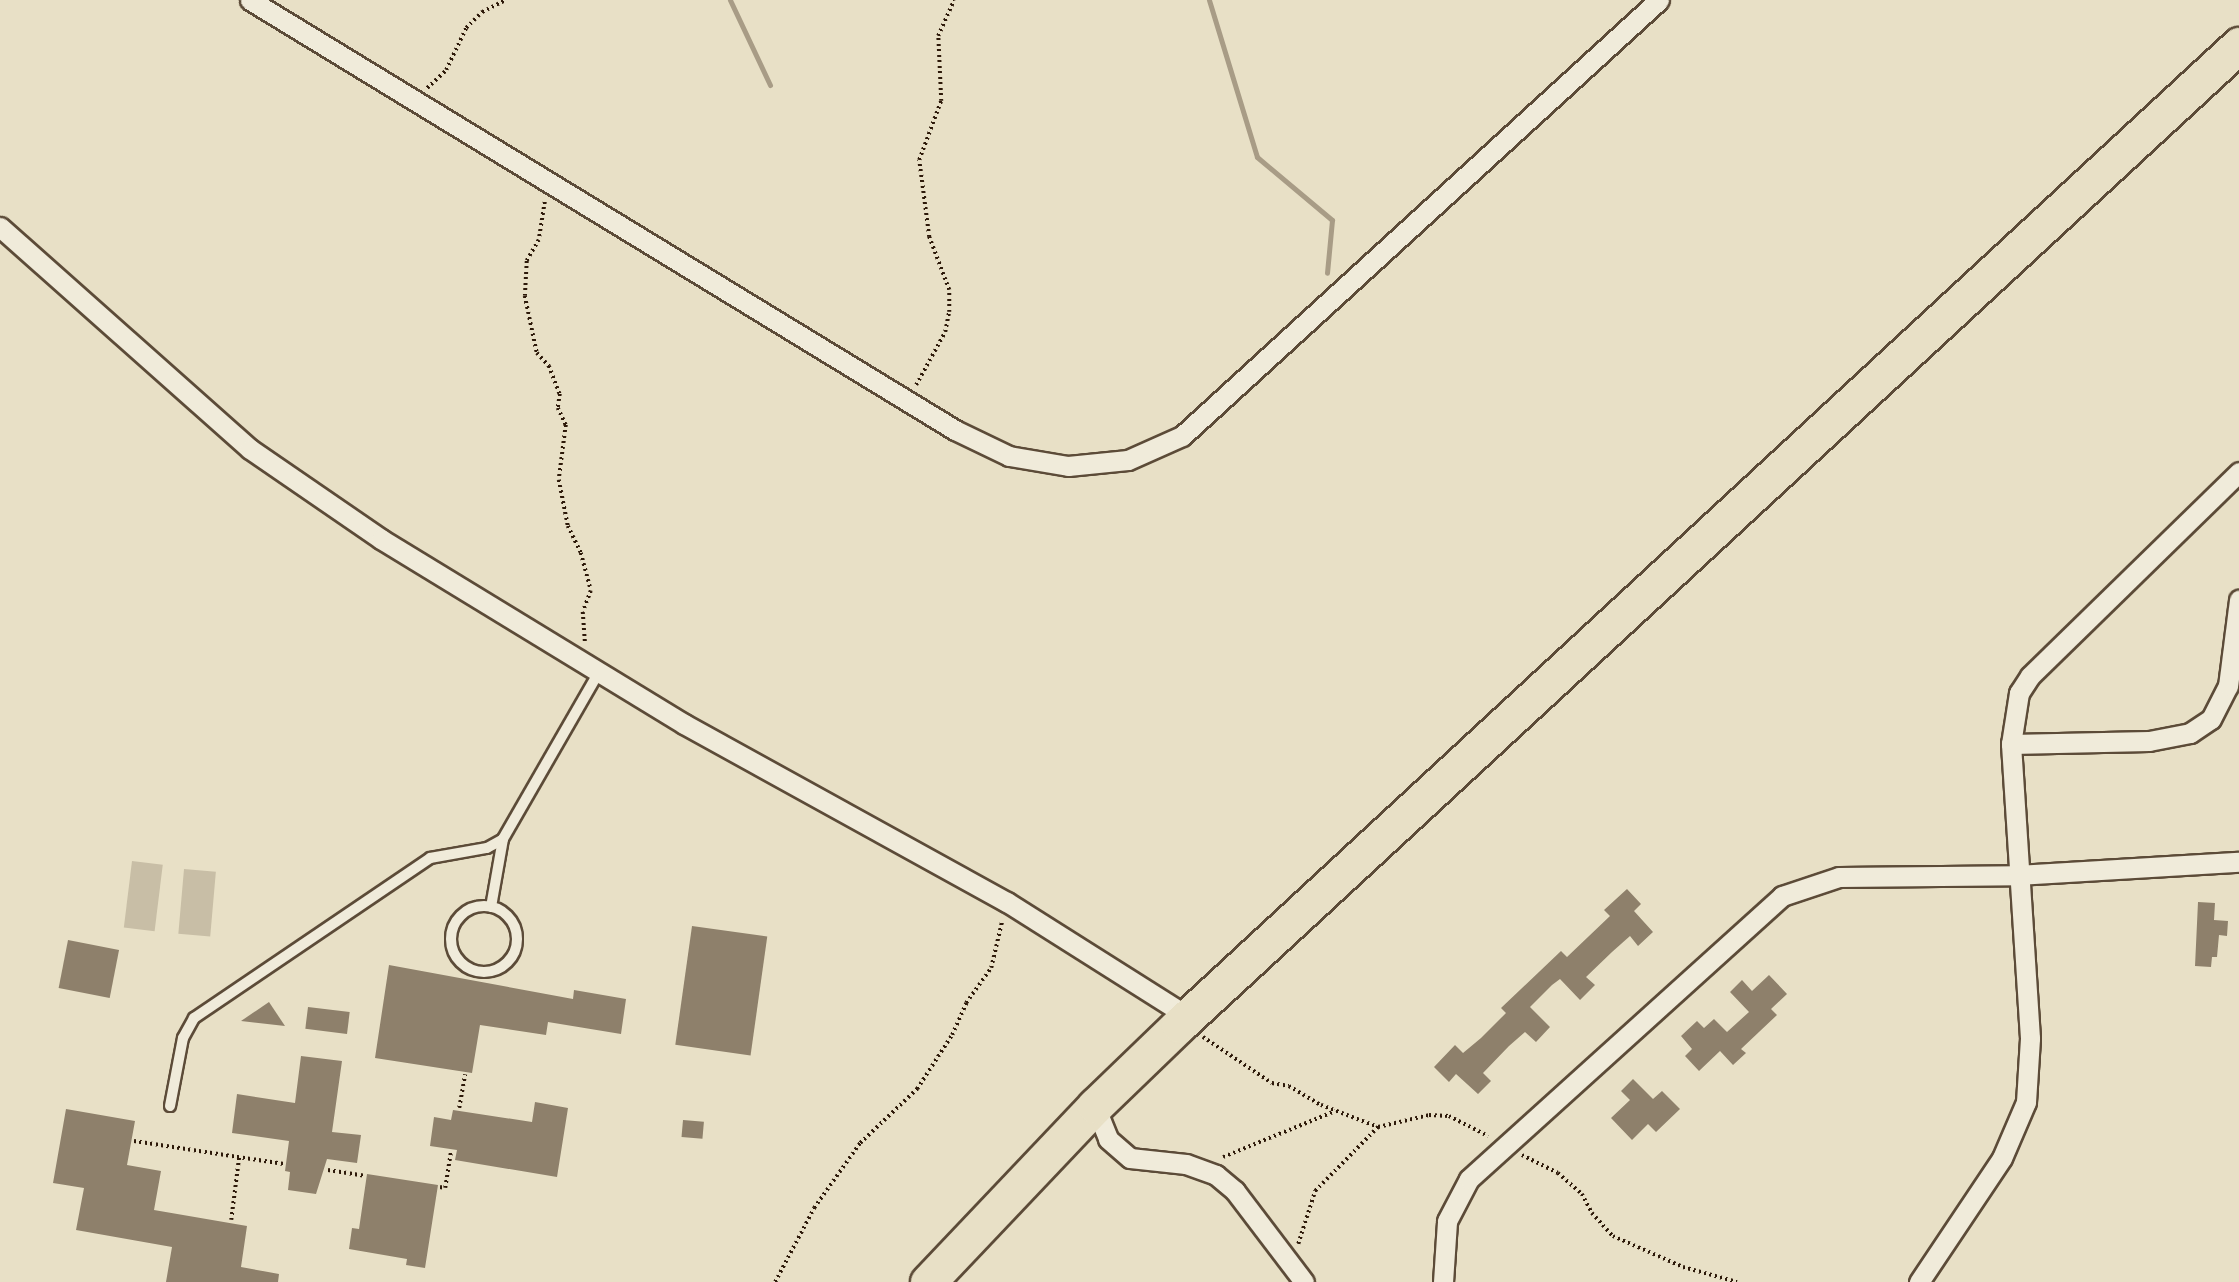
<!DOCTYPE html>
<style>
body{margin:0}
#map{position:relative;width:2239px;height:1282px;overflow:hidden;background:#e8e0c6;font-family:"Gentium Book Plus",serif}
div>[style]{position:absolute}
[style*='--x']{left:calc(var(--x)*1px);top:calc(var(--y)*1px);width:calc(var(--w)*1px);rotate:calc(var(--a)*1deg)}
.green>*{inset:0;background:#c8bea6;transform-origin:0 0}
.stream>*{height:5px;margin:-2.5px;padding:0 2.5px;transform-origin:2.5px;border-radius:2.5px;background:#a89c86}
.building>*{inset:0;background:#8e806b;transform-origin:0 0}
.path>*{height:3.5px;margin-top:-1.75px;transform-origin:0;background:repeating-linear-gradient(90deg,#2d1909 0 2px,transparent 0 5.5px)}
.roads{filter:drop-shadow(2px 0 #5c4b38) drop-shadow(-2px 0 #5c4b38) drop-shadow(0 2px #5c4b38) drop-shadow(0 -2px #5c4b38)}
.lane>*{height:10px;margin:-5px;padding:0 5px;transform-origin:5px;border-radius:5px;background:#f0ebda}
.lane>.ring{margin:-5px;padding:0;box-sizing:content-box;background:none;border:10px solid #f0ebda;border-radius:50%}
.street>*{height:19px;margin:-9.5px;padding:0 9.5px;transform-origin:9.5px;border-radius:9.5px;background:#f0ebda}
.highway>*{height:35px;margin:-17.5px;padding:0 17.5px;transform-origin:17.5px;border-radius:17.5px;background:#e8e0c6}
span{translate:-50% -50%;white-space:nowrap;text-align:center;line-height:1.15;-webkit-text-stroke:5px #f0ebda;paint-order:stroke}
</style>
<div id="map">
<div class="green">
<div style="left:132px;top:861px;width:31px;height:67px;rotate:7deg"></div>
<div style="left:184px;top:869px;width:32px;height:65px;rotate:5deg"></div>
</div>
<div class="stream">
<div style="--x:730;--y:0;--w:94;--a:64.8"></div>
<div style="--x:1209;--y:0;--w:164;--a:73"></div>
<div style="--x:1257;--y:157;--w:98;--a:40"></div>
<div style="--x:1332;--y:220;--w:53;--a:95.4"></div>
</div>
<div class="building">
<div style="clip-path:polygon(1627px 889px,1641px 904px,1634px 911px,1653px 932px,1638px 946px,1630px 936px,1612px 952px,1586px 977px,1595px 985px,1580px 1000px,1560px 979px,1552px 985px,1530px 1007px,1550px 1027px,1536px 1042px,1525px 1032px,1509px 1046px,1483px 1073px,1491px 1081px,1478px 1094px,1456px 1074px,1449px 1082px,1434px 1067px,1455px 1045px,1463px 1053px,1481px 1038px,1506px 1013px,1501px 1008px,1561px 951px,1567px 957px,1610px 916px,1604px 910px)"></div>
<div style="clip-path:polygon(2198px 902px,2215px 903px,2214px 920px,2228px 921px,2227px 936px,2219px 935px,2217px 957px,2212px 957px,2211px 967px,2195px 966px)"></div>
<div style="left:692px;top:926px;width:76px;height:120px;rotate:8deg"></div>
<div style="left:68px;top:940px;width:52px;height:49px;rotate:11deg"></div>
<div style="clip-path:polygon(389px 965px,573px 999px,574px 990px,626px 999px,621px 1034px,548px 1022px,546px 1035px,480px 1025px,472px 1073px,375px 1058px)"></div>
<div style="clip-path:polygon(1769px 975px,1787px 994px,1771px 1009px,1777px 1015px,1741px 1049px,1746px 1053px,1733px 1065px,1720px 1051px,1699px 1071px,1685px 1056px,1692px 1049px,1681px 1036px,1697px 1021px,1704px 1028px,1714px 1019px,1727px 1032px,1749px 1012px,1730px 992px,1742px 980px,1752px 991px)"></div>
<div style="clip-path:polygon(269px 1002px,285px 1026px,241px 1021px)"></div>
<div style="left:308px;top:1007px;width:42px;height:22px;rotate:7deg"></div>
<div style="clip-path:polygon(301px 1056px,342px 1061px,332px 1132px,361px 1135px,357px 1163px,327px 1159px,316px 1194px,288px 1190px,290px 1172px,285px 1171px,289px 1141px,232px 1133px,237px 1094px,295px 1103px)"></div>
<div style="clip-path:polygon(1633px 1079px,1653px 1099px,1662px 1091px,1680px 1109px,1656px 1132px,1648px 1124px,1632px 1140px,1611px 1118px,1630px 1100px,1621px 1091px)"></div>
<div style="clip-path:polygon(535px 1102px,568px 1108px,557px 1177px,455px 1160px,457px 1150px,430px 1146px,434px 1117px,451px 1120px,453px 1110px,532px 1122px)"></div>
<div style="clip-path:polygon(66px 1109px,135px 1121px,127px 1165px,161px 1171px,154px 1210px,247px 1226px,241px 1267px,279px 1274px,278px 1282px,166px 1282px,172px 1247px,76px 1230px,84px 1188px,53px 1183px)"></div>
<div style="left:683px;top:1120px;width:21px;height:17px;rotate:5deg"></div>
<div style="clip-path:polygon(367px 1174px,438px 1185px,425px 1268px,406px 1265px,407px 1259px,349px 1249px,352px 1228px,359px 1229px)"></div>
</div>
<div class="path">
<div style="--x:427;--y:88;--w:26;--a:-43"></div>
<div style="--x:446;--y:70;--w:47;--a:-64.5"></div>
<div style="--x:466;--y:28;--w:23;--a:-45"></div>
<div style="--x:482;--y:12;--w:27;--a:-27"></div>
<div style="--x:545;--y:202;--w:38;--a:99"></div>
<div style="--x:539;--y:240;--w:24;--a:120"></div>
<div style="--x:527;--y:261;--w:35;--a:93"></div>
<div style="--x:525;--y:296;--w:58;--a:78.1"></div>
<div style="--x:537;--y:353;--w:18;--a:47"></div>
<div style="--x:549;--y:366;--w:30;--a:69"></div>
<div style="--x:560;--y:394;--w:14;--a:98"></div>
<div style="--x:558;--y:408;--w:19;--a:65"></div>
<div style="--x:566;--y:425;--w:55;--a:97.3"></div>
<div style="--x:559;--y:480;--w:47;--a:78.9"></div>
<div style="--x:568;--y:526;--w:30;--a:64"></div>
<div style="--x:581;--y:553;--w:39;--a:75"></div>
<div style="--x:591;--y:591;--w:22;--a:111"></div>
<div style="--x:583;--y:612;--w:30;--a:86"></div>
<div style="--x:916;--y:385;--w:60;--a:-61.3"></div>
<div style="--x:945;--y:332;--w:20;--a:-79"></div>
<div style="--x:949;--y:312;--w:22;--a:-90"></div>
<div style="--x:949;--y:290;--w:57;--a:-110.7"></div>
<div style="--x:929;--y:237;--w:78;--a:-97.4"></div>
<div style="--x:919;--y:160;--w:63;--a:-69.6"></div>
<div style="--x:941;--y:101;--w:65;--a:-92.6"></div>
<div style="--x:938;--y:36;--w:39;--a:-66"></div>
<div style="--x:1203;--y:1037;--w:83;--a:33.7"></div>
<div style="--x:1272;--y:1083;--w:17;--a:10"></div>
<div style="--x:1289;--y:1086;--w:37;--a:31"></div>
<div style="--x:1321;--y:1105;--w:61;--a:21.1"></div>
<div style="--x:459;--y:1108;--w:34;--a:-80"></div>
<div style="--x:134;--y:1141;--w:152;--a:8.7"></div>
<div style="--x:1522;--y:1155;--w:40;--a:26.6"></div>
<div style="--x:1558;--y:1173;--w:32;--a:41"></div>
<div style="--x:1582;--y:1194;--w:21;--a:62"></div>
<div style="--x:1592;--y:1213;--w:31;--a:48"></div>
<div style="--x:1613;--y:1236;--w:77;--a:23.9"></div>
<div style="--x:1683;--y:1267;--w:56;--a:15.5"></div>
<div style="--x:1223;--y:1157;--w:121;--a:-22.3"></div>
<div style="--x:328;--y:1170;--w:37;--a:9"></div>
<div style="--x:440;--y:1187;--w:5;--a:11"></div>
<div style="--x:445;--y:1188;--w:36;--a:-81"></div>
<div style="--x:231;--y:1220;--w:64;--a:-82.8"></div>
<div style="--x:1298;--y:1244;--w:56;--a:-72.2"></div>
<div style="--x:1315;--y:1191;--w:90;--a:-45.5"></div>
<div style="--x:1378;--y:1127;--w:52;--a:-13.2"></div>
<div style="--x:1429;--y:1115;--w:20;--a:3"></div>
<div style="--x:1449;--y:1116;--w:44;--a:27.1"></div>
<div style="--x:775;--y:1282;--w:84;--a:-62.2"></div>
<div style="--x:814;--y:1208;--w:80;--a:-54.7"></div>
<div style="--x:860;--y:1143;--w:79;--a:-43.5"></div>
<div style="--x:917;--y:1089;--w:64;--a:-57.1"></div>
<div style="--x:952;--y:1035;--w:35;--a:-66"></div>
<div style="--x:966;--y:1003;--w:43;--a:-54.5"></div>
<div style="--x:991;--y:968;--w:48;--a:-76.8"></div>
</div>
<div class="roads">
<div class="lane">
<div class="ring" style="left:451px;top:906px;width:56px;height:56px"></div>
<div style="--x:491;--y:907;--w:69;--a:-80"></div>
<div style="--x:170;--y:1106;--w:69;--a:-79.2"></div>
<div style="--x:183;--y:1038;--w:23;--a:-61"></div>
<div style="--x:194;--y:1018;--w:285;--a:-34.1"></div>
<div style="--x:430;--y:858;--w:58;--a:-10"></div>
<div style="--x:487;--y:848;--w:18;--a:-29"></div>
<div style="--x:503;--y:839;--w:193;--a:-60.1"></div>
</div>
<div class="street">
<div style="--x:250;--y:0;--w:826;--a:31.38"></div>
<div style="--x:955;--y:430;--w:60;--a:25.7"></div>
<div style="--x:1009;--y:456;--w:60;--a:9.6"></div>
<div style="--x:1068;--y:466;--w:60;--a:-5.7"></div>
<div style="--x:1128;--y:460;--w:59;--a:-24"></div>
<div style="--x:1182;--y:436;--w:646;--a:-42.43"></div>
<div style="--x:0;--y:227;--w:334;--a:41.6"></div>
<div style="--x:250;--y:449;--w:159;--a:34.5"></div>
<div style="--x:381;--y:539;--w:355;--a:31.4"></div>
<div style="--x:684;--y:724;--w:369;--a:28.9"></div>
<div style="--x:1007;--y:902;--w:215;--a:32.3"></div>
<div style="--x:2011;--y:744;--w:138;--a:-1.2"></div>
<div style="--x:2149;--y:741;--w:42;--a:-11"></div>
<div style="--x:2190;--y:733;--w:25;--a:-34"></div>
<div style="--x:2211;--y:719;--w:37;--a:-63"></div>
<div style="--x:2228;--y:686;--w:87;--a:-82.7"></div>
<div style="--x:1095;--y:1106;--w:35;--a:68"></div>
<div style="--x:1108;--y:1139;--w:29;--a:41"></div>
<div style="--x:1130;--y:1158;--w:56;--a:6.1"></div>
<div style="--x:1186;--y:1164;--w:32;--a:20"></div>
<div style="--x:1216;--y:1175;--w:25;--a:40"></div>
<div style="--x:1235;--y:1191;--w:114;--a:52.8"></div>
<div style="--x:1443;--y:1282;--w:61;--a:-86.2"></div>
<div style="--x:1447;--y:1221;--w:47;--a:-62.4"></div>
<div style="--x:1469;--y:1179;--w:422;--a:-42.1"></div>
<div style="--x:1782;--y:896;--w:60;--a:-18.4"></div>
<div style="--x:1839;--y:877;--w:178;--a:-0.6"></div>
<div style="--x:2017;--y:875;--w:222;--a:-3.4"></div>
<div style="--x:1919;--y:1282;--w:149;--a:-56.2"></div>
<div style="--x:2002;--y:1158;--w:61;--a:-66.8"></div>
<div style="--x:2026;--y:1102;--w:64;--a:-86.4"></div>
<div style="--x:2030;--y:1038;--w:295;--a:-93.7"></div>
<div style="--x:2011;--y:744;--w:52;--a:-81.1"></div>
<div style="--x:2019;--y:693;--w:20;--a:-57"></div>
<div style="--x:2030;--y:676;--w:292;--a:-44.3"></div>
</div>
<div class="highway">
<div style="--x:928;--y:1282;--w:243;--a:-46.5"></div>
<div style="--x:1095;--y:1106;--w:117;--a:-44"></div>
<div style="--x:1179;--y:1025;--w:1444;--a:-42.75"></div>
</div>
</div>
</div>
